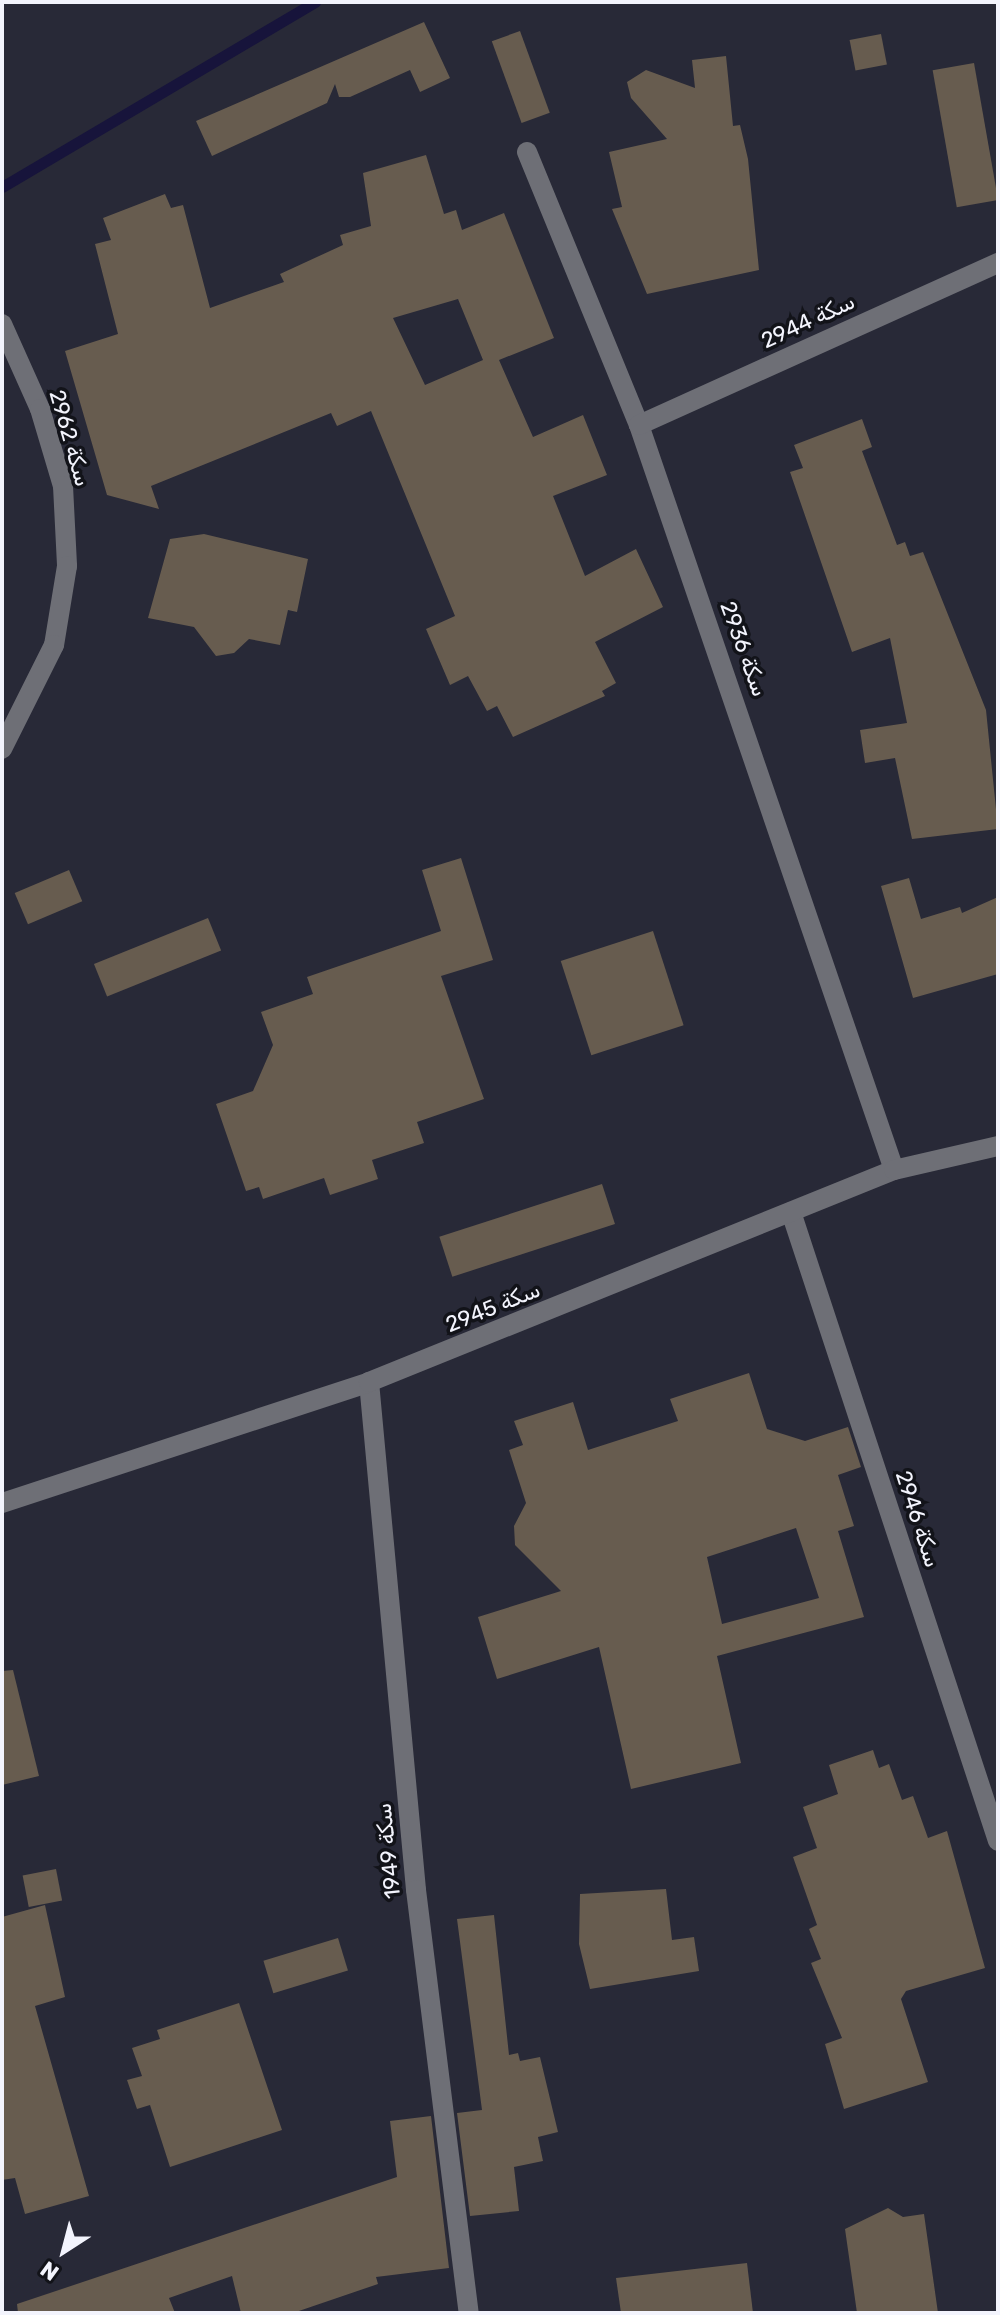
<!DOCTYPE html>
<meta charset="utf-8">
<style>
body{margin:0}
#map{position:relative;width:1000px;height:2315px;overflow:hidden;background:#282937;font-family:Rubik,Cairo,sans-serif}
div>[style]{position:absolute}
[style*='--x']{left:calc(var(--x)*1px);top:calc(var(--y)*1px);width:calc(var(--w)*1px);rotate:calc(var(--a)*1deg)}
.stream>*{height:11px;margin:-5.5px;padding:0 5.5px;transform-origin:5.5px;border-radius:5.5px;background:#17143b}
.building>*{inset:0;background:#675c4f;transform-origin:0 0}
.street>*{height:20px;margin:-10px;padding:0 10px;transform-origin:10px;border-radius:10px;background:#6e6f76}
span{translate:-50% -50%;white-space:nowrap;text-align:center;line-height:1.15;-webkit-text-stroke:7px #121319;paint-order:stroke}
.street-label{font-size:22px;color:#f3f4fd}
.frame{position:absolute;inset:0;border:4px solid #f3f4fd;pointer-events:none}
.north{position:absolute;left:24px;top:2211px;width:80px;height:80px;-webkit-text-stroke:6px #121319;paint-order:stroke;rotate:216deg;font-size:22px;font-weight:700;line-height:32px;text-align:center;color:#f3f4fd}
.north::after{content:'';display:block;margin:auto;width:28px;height:36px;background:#f3f4fd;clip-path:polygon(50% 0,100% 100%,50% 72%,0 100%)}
</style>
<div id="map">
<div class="stream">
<div style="--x:2;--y:187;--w:364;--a:-30.6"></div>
</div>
<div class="building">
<div style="clip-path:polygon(424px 22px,450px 78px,420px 92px,410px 70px,350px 97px,339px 97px,335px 84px,327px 103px,212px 156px,196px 121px)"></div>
<div style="left:520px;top:31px;width:87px;height:30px;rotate:70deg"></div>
<div style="left:881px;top:34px;width:31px;height:32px;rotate:79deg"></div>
<div style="clip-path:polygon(726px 56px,733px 126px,740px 125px,748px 159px,759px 270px,647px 294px,612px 209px,622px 207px,609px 152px,667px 139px,631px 98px,627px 82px,646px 70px,695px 88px,692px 60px)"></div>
<div style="left:974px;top:63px;width:139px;height:42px;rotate:80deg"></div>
<div style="clip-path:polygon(evenodd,426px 155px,444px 214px,456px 210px,462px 230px,504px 213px,554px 338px,499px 360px,533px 437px,583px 415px,607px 475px,553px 496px,585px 576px,636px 549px,663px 607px,595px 642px,616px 683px,602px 691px,605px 696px,513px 737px,497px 706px,487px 711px,468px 676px,450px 685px,426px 629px,455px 616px,371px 411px,337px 426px,331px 413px,151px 486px,159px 509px,107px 495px,65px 351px,118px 334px,95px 244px,111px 240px,103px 218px,165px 194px,171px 208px,183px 205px,210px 308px,284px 282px,280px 274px,343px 245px,340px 235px,371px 226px,363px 173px,426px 155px,458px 299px,483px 360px,425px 385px,393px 318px,458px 299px)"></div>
<div style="clip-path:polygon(862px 419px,872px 447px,862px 451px,897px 545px,905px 542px,910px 556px,923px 552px,986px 710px,998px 829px,912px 839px,895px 758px,865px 763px,860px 730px,907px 723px,890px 638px,852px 652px,790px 472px,803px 468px,794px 445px)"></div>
<div style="clip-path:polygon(204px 534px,308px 559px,297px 612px,288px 610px,280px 645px,249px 639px,234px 653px,216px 656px,194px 627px,148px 618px,170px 539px)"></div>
<div style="clip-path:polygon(461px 858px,493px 960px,441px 976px,484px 1099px,417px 1122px,424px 1143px,372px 1160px,378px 1179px,330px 1195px,324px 1178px,263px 1199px,259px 1187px,246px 1191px,216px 1104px,253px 1091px,273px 1045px,261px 1012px,313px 994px,307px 977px,441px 931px,422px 870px)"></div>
<div style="left:69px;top:870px;width:34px;height:59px;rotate:67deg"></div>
<div style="clip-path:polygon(909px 878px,921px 919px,960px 907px,962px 913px,998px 897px,998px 974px,913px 998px,881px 886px)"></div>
<div style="left:208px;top:918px;width:35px;height:123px;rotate:68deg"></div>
<div style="left:653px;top:931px;width:99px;height:97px;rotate:72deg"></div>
<div style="left:602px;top:1184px;width:42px;height:171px;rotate:72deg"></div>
<div style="clip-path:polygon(evenodd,749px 1373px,767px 1429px,805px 1441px,848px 1427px,861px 1467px,838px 1475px,854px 1526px,838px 1531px,864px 1617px,717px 1656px,741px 1763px,631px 1789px,599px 1647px,497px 1679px,478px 1617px,561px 1591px,515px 1545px,514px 1526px,526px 1503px,509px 1450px,523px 1445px,514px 1421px,573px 1402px,588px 1450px,678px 1421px,670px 1399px,749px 1373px,796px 1528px,819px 1598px,722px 1624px,707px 1557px,796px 1528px)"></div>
<div style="clip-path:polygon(13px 1670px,39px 1776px,2px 1785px,2px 1671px)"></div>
<div style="clip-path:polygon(873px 1750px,879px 1768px,889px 1764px,902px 1800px,913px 1796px,928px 1838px,947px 1831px,985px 1968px,906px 1991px,901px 1999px,928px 2082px,844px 2109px,825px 2044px,842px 2038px,811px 1963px,821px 1959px,809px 1929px,817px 1925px,793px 1857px,817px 1848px,803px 1807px,838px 1794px,829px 1765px)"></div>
<div style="left:56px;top:1869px;width:32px;height:34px;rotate:79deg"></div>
<div style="clip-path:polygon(666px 1889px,672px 1940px,694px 1937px,699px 1971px,590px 1989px,579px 1944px,580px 1894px)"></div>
<div style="clip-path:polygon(45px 1905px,65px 1997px,35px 2006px,89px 2196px,25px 2214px,15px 2178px,2px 2180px,2px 1917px)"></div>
<div style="clip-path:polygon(494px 1915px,509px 2055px,518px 2053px,520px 2061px,540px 2057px,558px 2132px,538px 2137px,543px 2161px,514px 2167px,519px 2211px,470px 2216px,457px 2113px,482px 2110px,457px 1919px)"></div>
<div style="left:338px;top:1938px;width:34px;height:78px;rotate:73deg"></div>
<div style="clip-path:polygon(239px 2003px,282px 2130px,170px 2167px,150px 2105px,137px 2109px,127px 2080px,142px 2076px,132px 2048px,160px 2039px,157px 2030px)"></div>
<div style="clip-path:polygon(431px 2116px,449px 2268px,376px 2277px,378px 2284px,293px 2313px,241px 2313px,232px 2276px,169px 2298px,175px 2313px,18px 2313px,17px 2304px,397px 2177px,390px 2121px)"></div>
<div style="clip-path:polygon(888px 2208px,903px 2217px,924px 2214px,938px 2313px,857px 2313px,845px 2229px)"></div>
<div style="clip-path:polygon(747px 2263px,753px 2313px,621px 2313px,616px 2278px)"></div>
</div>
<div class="street">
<div style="--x:527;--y:152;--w:295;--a:67.7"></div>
<div style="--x:639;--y:425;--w:787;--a:71.1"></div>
<div style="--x:2;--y:324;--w:93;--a:65.9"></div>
<div style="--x:40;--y:409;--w:80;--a:73.4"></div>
<div style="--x:63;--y:486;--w:80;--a:87.1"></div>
<div style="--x:67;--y:566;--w:80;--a:99.3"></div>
<div style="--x:54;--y:645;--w:116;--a:116.6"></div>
<div style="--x:639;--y:425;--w:394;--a:-24.3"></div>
<div style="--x:791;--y:1212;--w:662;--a:71.78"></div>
<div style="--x:369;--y:1382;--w:510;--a:84.71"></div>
<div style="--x:416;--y:1890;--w:426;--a:82.9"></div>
<div style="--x:2;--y:1503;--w:386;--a:-18.2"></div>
<div style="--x:369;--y:1382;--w:566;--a:-21.99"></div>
<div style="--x:894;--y:1170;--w:107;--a:-13"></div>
</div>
<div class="street-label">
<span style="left:808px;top:321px;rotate:-25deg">سكة 2944</span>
<span style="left:70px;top:438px;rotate:74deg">سكة 2962</span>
<span style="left:744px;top:649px;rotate:70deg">سكة 2936</span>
<span style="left:493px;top:1307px;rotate:-22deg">سكة 2945</span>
<span style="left:918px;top:1519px;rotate:72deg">سكة 2946</span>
<span style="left:388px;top:1851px;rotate:-96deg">سكة 1949</span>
</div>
<div class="frame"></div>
<div class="north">N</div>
</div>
